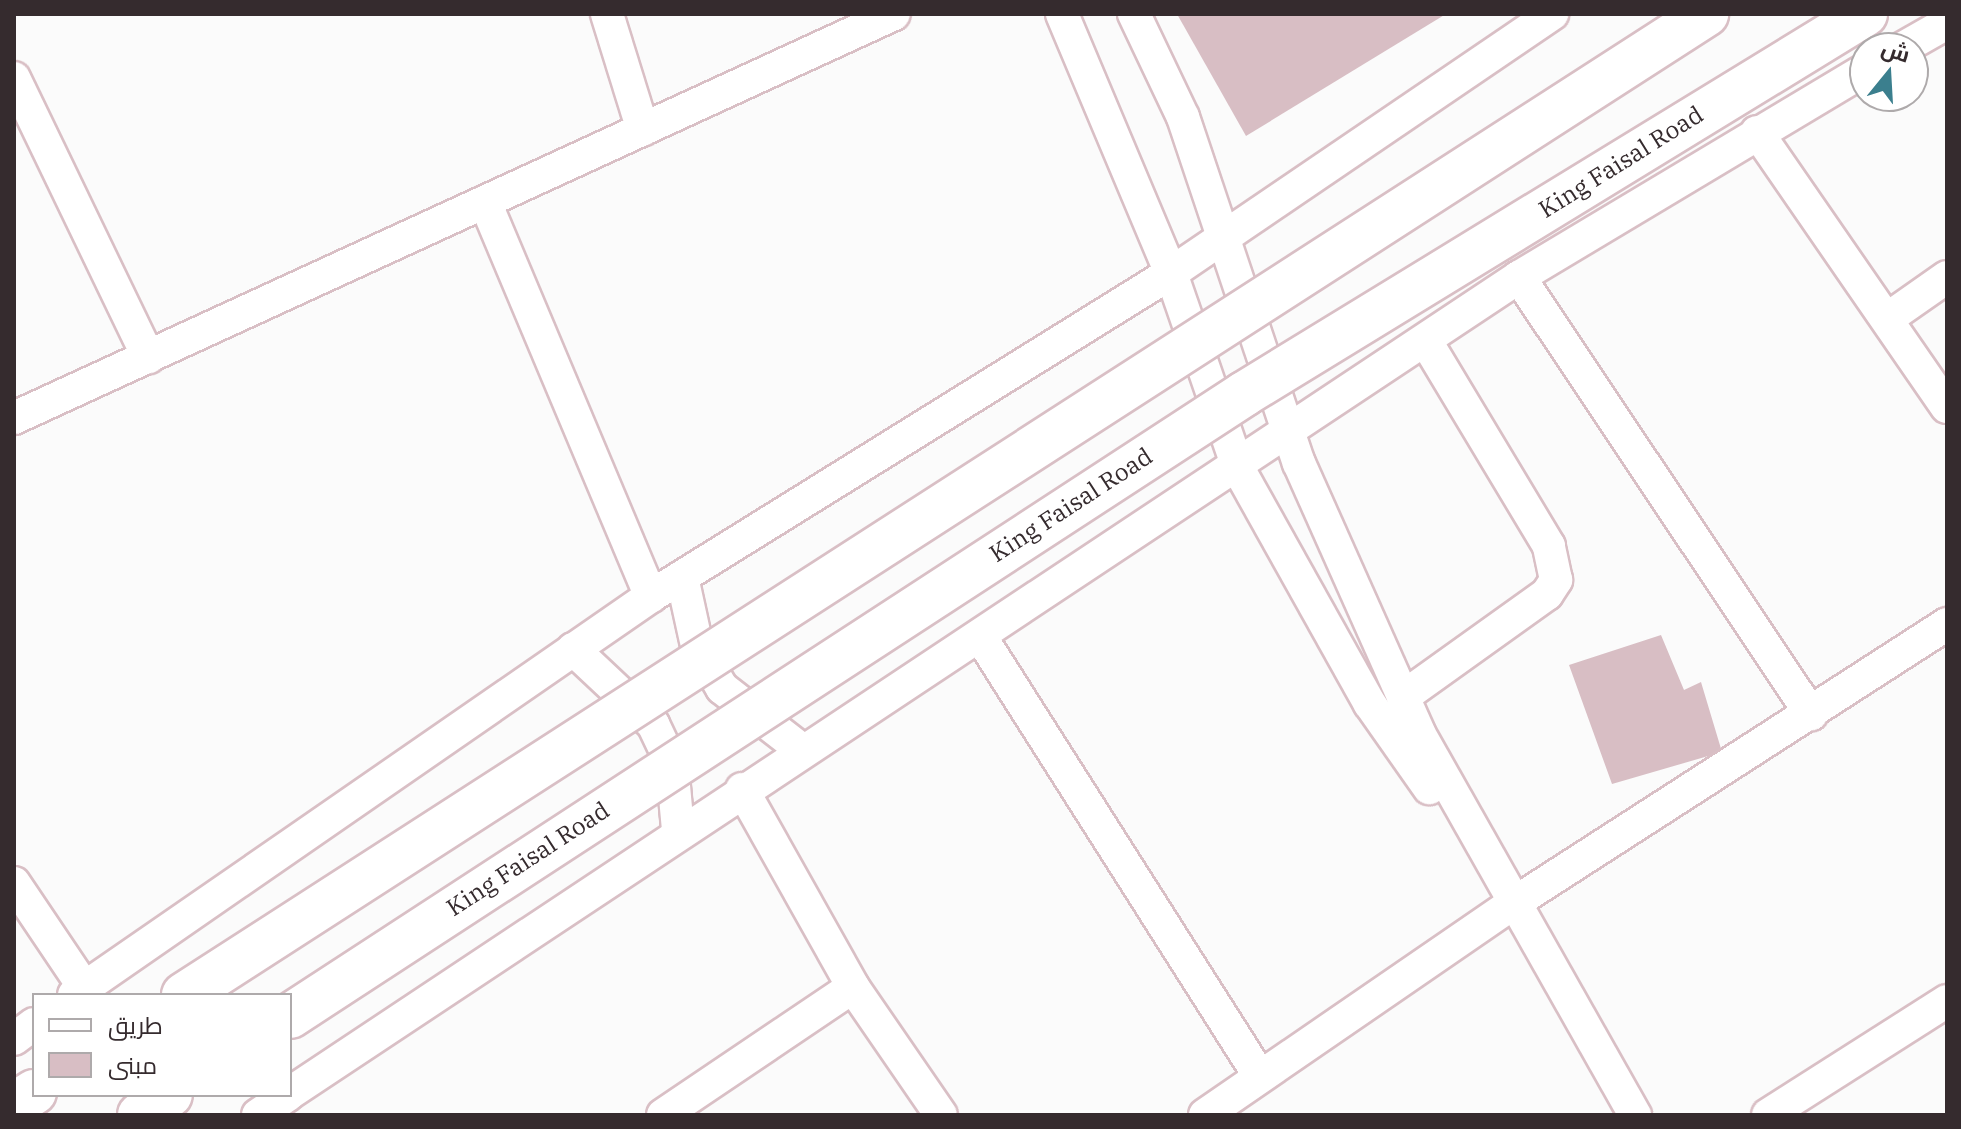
<!DOCTYPE html>
<meta charset="utf-8">
<style>
body{margin:0}
#map{position:relative;width:1961px;height:1129px;overflow:hidden;background:#fbfbfb;font-family:"IBM Plex Serif",Cairo,serif}
div>[style]{position:absolute}
[style*='--x']{left:calc(var(--x)*1px);top:calc(var(--y)*1px);width:calc(var(--w)*1px);rotate:calc(var(--a)*1deg)}
.building>*{inset:0;background:#d8bec4}
.roads{filter:drop-shadow(2px 0 #d9bfc5) drop-shadow(-2px 0 #d9bfc5) drop-shadow(0 2px #d9bfc5) drop-shadow(0 -2px #d9bfc5)}
.minor>*{height:32px;margin:-16px;padding:0 16px;transform-origin:16px;border-radius:16px;background:#fff}
.highway>*{height:44px;margin:-22px;padding:0 22px;transform-origin:22px;border-radius:22px;background:#fff}
.bridges{filter:drop-shadow(2px 0 #d9bfc5) drop-shadow(-2px 0 #d9bfc5) drop-shadow(0 2px #d9bfc5) drop-shadow(0 -2px #d9bfc5)}
.highway-bridge>*{height:44px;margin:-22px;padding:0 22px;transform-origin:22px;border-radius:22px;background:#fff}
span{translate:-50% -50%;white-space:nowrap;text-align:center;line-height:1.15;-webkit-text-stroke:6px #fff;paint-order:stroke}
.street-label{font-size:24px;color:#352b2e}
.frame{position:absolute;inset:0;border:16px solid #352b2e;pointer-events:none}
.legend{position:absolute;left:32px;top:993px;width:260px;height:104px;box-sizing:border-box;background:#fff;border:2px solid #aeaaab;margin:0;padding:10px 14px;list-style:none;font-size:24px;color:#352b2e}
.legend li{display:flex;align-items:center;gap:16px;height:40px}
.legend b{width:40px;border:2px solid #aeaaab}
.north{position:absolute;left:1849px;top:32px;width:80px;height:80px;box-sizing:border-box;background:#fff;border:2px solid #aeaaab;border-radius:50%;rotate:18deg;font-size:22px;font-weight:700;line-height:32px;text-align:center;color:#352b2e}
.north::after{content:'';display:block;margin:auto;width:28px;height:36px;background:#3b7f8e;clip-path:polygon(50% 0,100% 100%,50% 72%,0 100%)}
</style>
<div id="map">
<div class="building">
<div style="clip-path:polygon(1177px 14px,1446px 14px,1246px 136px)"></div>
<div style="clip-path:polygon(1661px 635px,1684px 690px,1701px 682px,1722px 752px,1612px 784px,1569px 665px)"></div>
</div>
<div class="roads">
<div class="minor">
<div style="--x:607;--y:14;--w:121;--a:72.8"></div>
<div style="--x:1062;--y:14;--w:281;--a:67.2"></div>
<div style="--x:1171;--y:273;--w:206;--a:71"></div>
<div style="--x:1238;--y:468;--w:270;--a:60.8"></div>
<div style="--x:1370;--y:704;--w:103;--a:54.9"></div>
<div style="--x:1134;--y:14;--w:114;--a:64.6"></div>
<div style="--x:1183;--y:117;--w:365;--a:71.5"></div>
<div style="--x:1299;--y:463;--w:295;--a:66"></div>
<div style="--x:1419;--y:733;--w:439;--a:60.5"></div>
<div style="--x:1903;--y:48;--w:51;--a:-29.6"></div>
<div style="--x:14;--y:78;--w:310;--a:64.3"></div>
<div style="--x:1757;--y:132;--w:334;--a:55.4"></div>
<div style="--x:485;--y:202;--w:428;--a:67.2"></div>
<div style="--x:1519;--y:277;--w:526;--a:56.25"></div>
<div style="--x:1887;--y:319;--w:73;--a:-35"></div>
<div style="--x:14;--y:418;--w:968;--a:-24.66"></div>
<div style="--x:682;--y:577;--w:71;--a:77.7"></div>
<div style="--x:697;--y:646;--w:49;--a:59.2"></div>
<div style="--x:722;--y:688;--w:101;--a:37.8"></div>
<div style="--x:980;--y:636;--w:520;--a:57.56"></div>
<div style="--x:573;--y:649;--w:110;--a:43.2"></div>
<div style="--x:653;--y:724;--w:44;--a:64.6"></div>
<div style="--x:672;--y:764;--w:66;--a:84.8"></div>
<div style="--x:1403;--y:697;--w:177;--a:-35.6"></div>
<div style="--x:1547;--y:594;--w:17;--a:-57"></div>
<div style="--x:1556;--y:580;--w:35;--a:-102"></div>
<div style="--x:1549;--y:546;--w:240;--a:-121"></div>
<div style="--x:742;--y:789;--w:227;--a:60.7"></div>
<div style="--x:853;--y:987;--w:155;--a:55.5"></div>
<div style="--x:14;--y:883;--w:125;--a:56.1"></div>
<div style="--x:74;--y:995;--w:702;--a:-34.66"></div>
<div style="--x:651;--y:596;--w:612;--a:-31.85"></div>
<div style="--x:1171;--y:273;--w:461;--a:-34.2"></div>
<div style="--x:14;--y:1039;--w:25;--a:-37"></div>
<div style="--x:290;--y:1093;--w:1475;--a:-33.58"></div>
<div style="--x:1519;--y:277;--w:403;--a:-30.9"></div>
<div style="--x:258;--y:1115;--w:36;--a:-34"></div>
<div style="--x:663;--y:1115;--w:229;--a:-34"></div>
<div style="--x:1205;--y:1115;--w:371;--a:-34.5"></div>
<div style="--x:1511;--y:905;--w:519;--a:-32.8"></div>
<div style="--x:1768;--y:1115;--w:212;--a:-32.5"></div>
</div>
<div class="highway">
<div style="--x:14;--y:1105;--w:24;--a:-33"></div>
<div style="--x:140;--y:1115;--w:36;--a:-34"></div>
</div>
</div>
<div class="bridges">
<div class="highway-bridge">
<div style="--x:184;--y:995;--w:1811;--a:-32.8"></div>
<div style="--x:290;--y:1016;--w:1139;--a:-33.1"></div>
<div style="--x:1244;--y:394;--w:728;--a:-31.46"></div>
</div>
</div>
<div class="street-label">
<span style="left:1621px;top:162px;rotate:-32deg">King Faisal Road</span>
<span style="left:1071px;top:505px;rotate:-33deg">King Faisal Road</span>
<span style="left:528px;top:859px;rotate:-33deg">King Faisal Road</span>
</div>
<div class="frame"></div>
<ul class="legend">
<li><b style="height:10px;background:#fff"></b>طريق</li>
<li><b style="height:22px;background:#d8bec4"></b>مبنى</li>
</ul>
<div class="north">ش</div>
</div>
